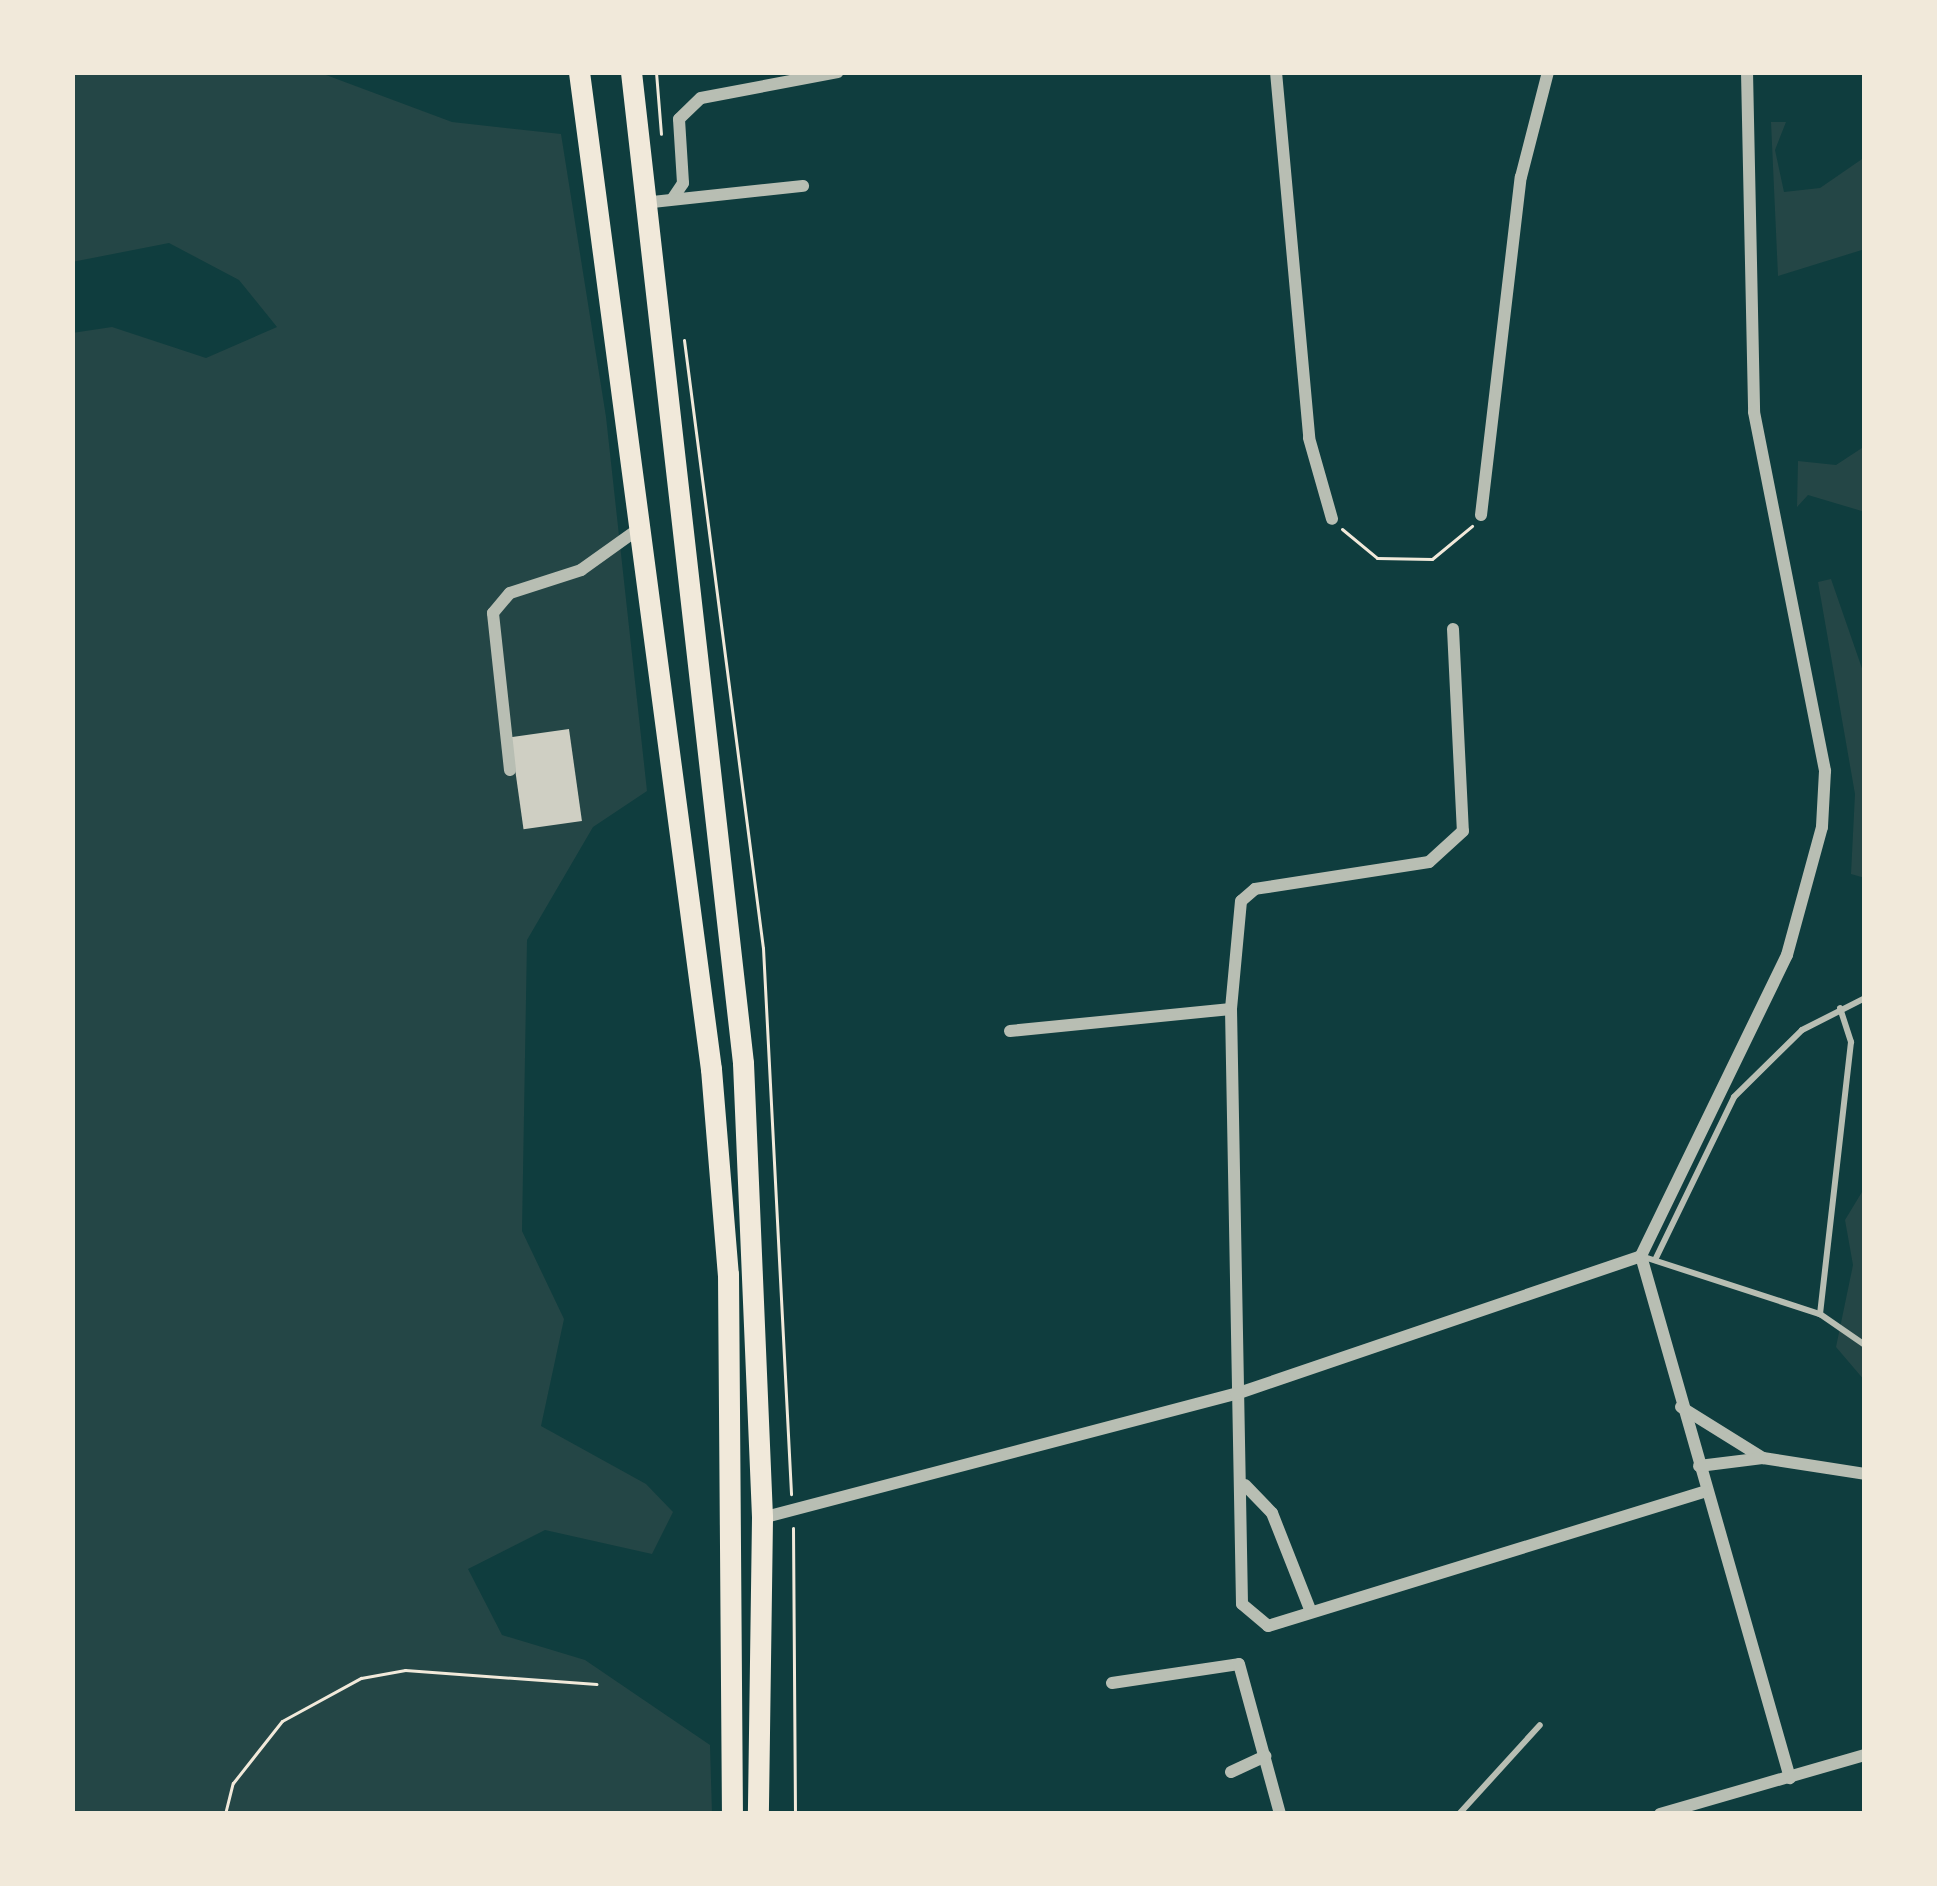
<!DOCTYPE html>
<style>
body{margin:0}
#map{position:relative;width:1937px;height:1886px;overflow:hidden;background:#0f3d3e;font-family:Lato,sans-serif}
div>[style]{position:absolute}
[style*='--x']{left:calc(var(--x)*1px);top:calc(var(--y)*1px);width:calc(var(--w)*1px);rotate:calc(var(--a)*1deg)}
.green>*{inset:0;background:#244646}
.building>*{inset:0;background:#cfcfc3;transform-origin:0 0}
.path>*{height:3px;margin:-1.5px;padding:0 1.5px;transform-origin:1.5px;border-radius:1.5px;background:#f1e9da}
.service>*{height:6px;margin:-3px;padding:0 3px;transform-origin:3px;border-radius:3px;background:#b8beb3}
.minor>*{height:12px;margin:-6px;padding:0 6px;transform-origin:6px;border-radius:6px;background:#b8beb3}
.primary>*{height:21px;margin:-10.5px;padding:0 10.5px;transform-origin:10.5px;border-radius:10.5px;background:#f1e9da}
span{translate:-50% -50%;white-space:nowrap;text-align:center;line-height:1.15;-webkit-text-stroke:10px #f1e9da;paint-order:stroke}
.frame{position:absolute;inset:0;border:75px solid #f1e9da;pointer-events:none}
</style>
<div id="map">
<div class="green">
<div style="clip-path:polygon(72px 72px,318px 72px,452px 122px,561px 134px,606px 417px,647px 791px,593px 827px,527px 940px,522px 1231px,564px 1319px,541px 1426px,646px 1484px,673px 1512px,652px 1554px,545px 1530px,468px 1569px,502px 1635px,585px 1660px,710px 1745px,712px 1814px,72px 1814px,72px 333px,112px 327px,206px 358px,277px 327px,239px 280px,169px 243px,72px 262px)"></div>
<div style="clip-path:polygon(1771px 122px,1786px 122px,1775px 150px,1784px 192px,1820px 188px,1865px 157px,1865px 249px,1778px 276px)"></div>
<div style="clip-path:polygon(1865px 446px,1865px 512px,1808px 495px,1797px 507px,1798px 461px,1836px 465px)"></div>
<div style="clip-path:polygon(1831px 579px,1865px 677px,1865px 878px,1851px 874px,1855px 794px,1818px 582px)"></div>
<div style="clip-path:polygon(1865px 1187px,1865px 1381px,1836px 1347px,1853px 1265px,1845px 1220px)"></div>
</div>
<div class="building">
<div style="left:569px;top:729px;width:93px;height:59px;rotate:82deg"></div>
</div>
<div class="path">
<div style="--x:656;--y:72;--w:62;--a:85.4"></div>
<div style="--x:684;--y:340;--w:613;--a:82.6"></div>
<div style="--x:763;--y:948;--w:547;--a:87.06"></div>
<div style="--x:1342;--y:529;--w:45;--a:39.6"></div>
<div style="--x:1377;--y:558;--w:55;--a:1"></div>
<div style="--x:1432;--y:559;--w:52;--a:-39.5"></div>
<div style="--x:793;--y:1528;--w:286;--a:89.6"></div>
<div style="--x:225;--y:1814;--w:32;--a:-76"></div>
<div style="--x:233;--y:1783;--w:79;--a:-51.7"></div>
<div style="--x:282;--y:1721;--w:90;--a:-28.6"></div>
<div style="--x:361;--y:1678;--w:45;--a:-10.3"></div>
<div style="--x:405;--y:1670;--w:192;--a:4.2"></div>
</div>
<div class="service">
<div style="--x:1840;--y:1008;--w:36;--a:72"></div>
<div style="--x:1851;--y:1042;--w:274;--a:96.5"></div>
<div style="--x:1820;--y:1314;--w:55;--a:34.6"></div>
<div style="--x:1641;--y:1256;--w:188;--a:18"></div>
<div style="--x:1655;--y:1260;--w:181;--a:-64.1"></div>
<div style="--x:1734;--y:1097;--w:95;--a:-44.6"></div>
<div style="--x:1802;--y:1030;--w:71;--a:-26.9"></div>
<div style="--x:1459;--y:1814;--w:120;--a:-47.7"></div>
</div>
<div class="minor">
<div style="--x:1276;--y:72;--w:367;--a:84.8"></div>
<div style="--x:1309;--y:438;--w:84;--a:74.1"></div>
<div style="--x:1747;--y:72;--w:340;--a:88.8"></div>
<div style="--x:1754;--y:412;--w:366;--a:78.8"></div>
<div style="--x:1825;--y:771;--w:56;--a:93.1"></div>
<div style="--x:1822;--y:827;--w:133;--a:105.3"></div>
<div style="--x:1787;--y:955;--w:335;--a:115.9"></div>
<div style="--x:1641;--y:1256;--w:543;--a:74.07"></div>
<div style="--x:673;--y:198;--w:18;--a:-56"></div>
<div style="--x:683;--y:183;--w:64;--a:-93.6"></div>
<div style="--x:679;--y:119;--w:30;--a:-44"></div>
<div style="--x:701;--y:98;--w:139;--a:-10.7"></div>
<div style="--x:643;--y:203;--w:161;--a:-6.1"></div>
<div style="--x:1481;--y:515;--w:340;--a:-83.3"></div>
<div style="--x:1521;--y:177;--w:108;--a:-75.6"></div>
<div style="--x:1453;--y:629;--w:202;--a:87.2"></div>
<div style="--x:1463;--y:831;--w:46;--a:137.6"></div>
<div style="--x:1429;--y:862;--w:176;--a:171.2"></div>
<div style="--x:1255;--y:889;--w:18;--a:139"></div>
<div style="--x:1241;--y:901;--w:108;--a:95.3"></div>
<div style="--x:1231;--y:1009;--w:595;--a:88.94"></div>
<div style="--x:1242;--y:1604;--w:34;--a:40"></div>
<div style="--x:1268;--y:1626;--w:458;--a:-17.1"></div>
<div style="--x:510;--y:770;--w:158;--a:-96.2"></div>
<div style="--x:493;--y:613;--w:26;--a:-50"></div>
<div style="--x:510;--y:593;--w:75;--a:-17.9"></div>
<div style="--x:581;--y:570;--w:69;--a:-35.5"></div>
<div style="--x:1010;--y:1031;--w:222;--a:-5.7"></div>
<div style="--x:1681;--y:1407;--w:97;--a:31.9"></div>
<div style="--x:1763;--y:1458;--w:103;--a:8.9"></div>
<div style="--x:1699;--y:1466;--w:64;--a:-7.1"></div>
<div style="--x:1245;--y:1485;--w:39;--a:46"></div>
<div style="--x:1272;--y:1513;--w:106;--a:68.5"></div>
<div style="--x:762;--y:1518;--w:490;--a:-14.7"></div>
<div style="--x:1236;--y:1394;--w:428;--a:-18.8"></div>
<div style="--x:1112;--y:1683;--w:128;--a:-8.5"></div>
<div style="--x:1239;--y:1664;--w:156;--a:74.7"></div>
<div style="--x:1231;--y:1772;--w:38;--a:-25"></div>
<div style="--x:1660;--y:1814;--w:213;--a:-16.1"></div>
</div>
<div class="primary">
<div style="--x:579;--y:72;--w:1006;--a:82.46"></div>
<div style="--x:711;--y:1069;--w:206;--a:85.3"></div>
<div style="--x:728;--y:1274;--w:540;--a:89.58"></div>
<div style="--x:631;--y:72;--w:997;--a:83.55"></div>
<div style="--x:743;--y:1063;--w:455;--a:87.6"></div>
<div style="--x:762;--y:1518;--w:296;--a:90.8"></div>
</div>
<div class="frame"></div>
</div>
